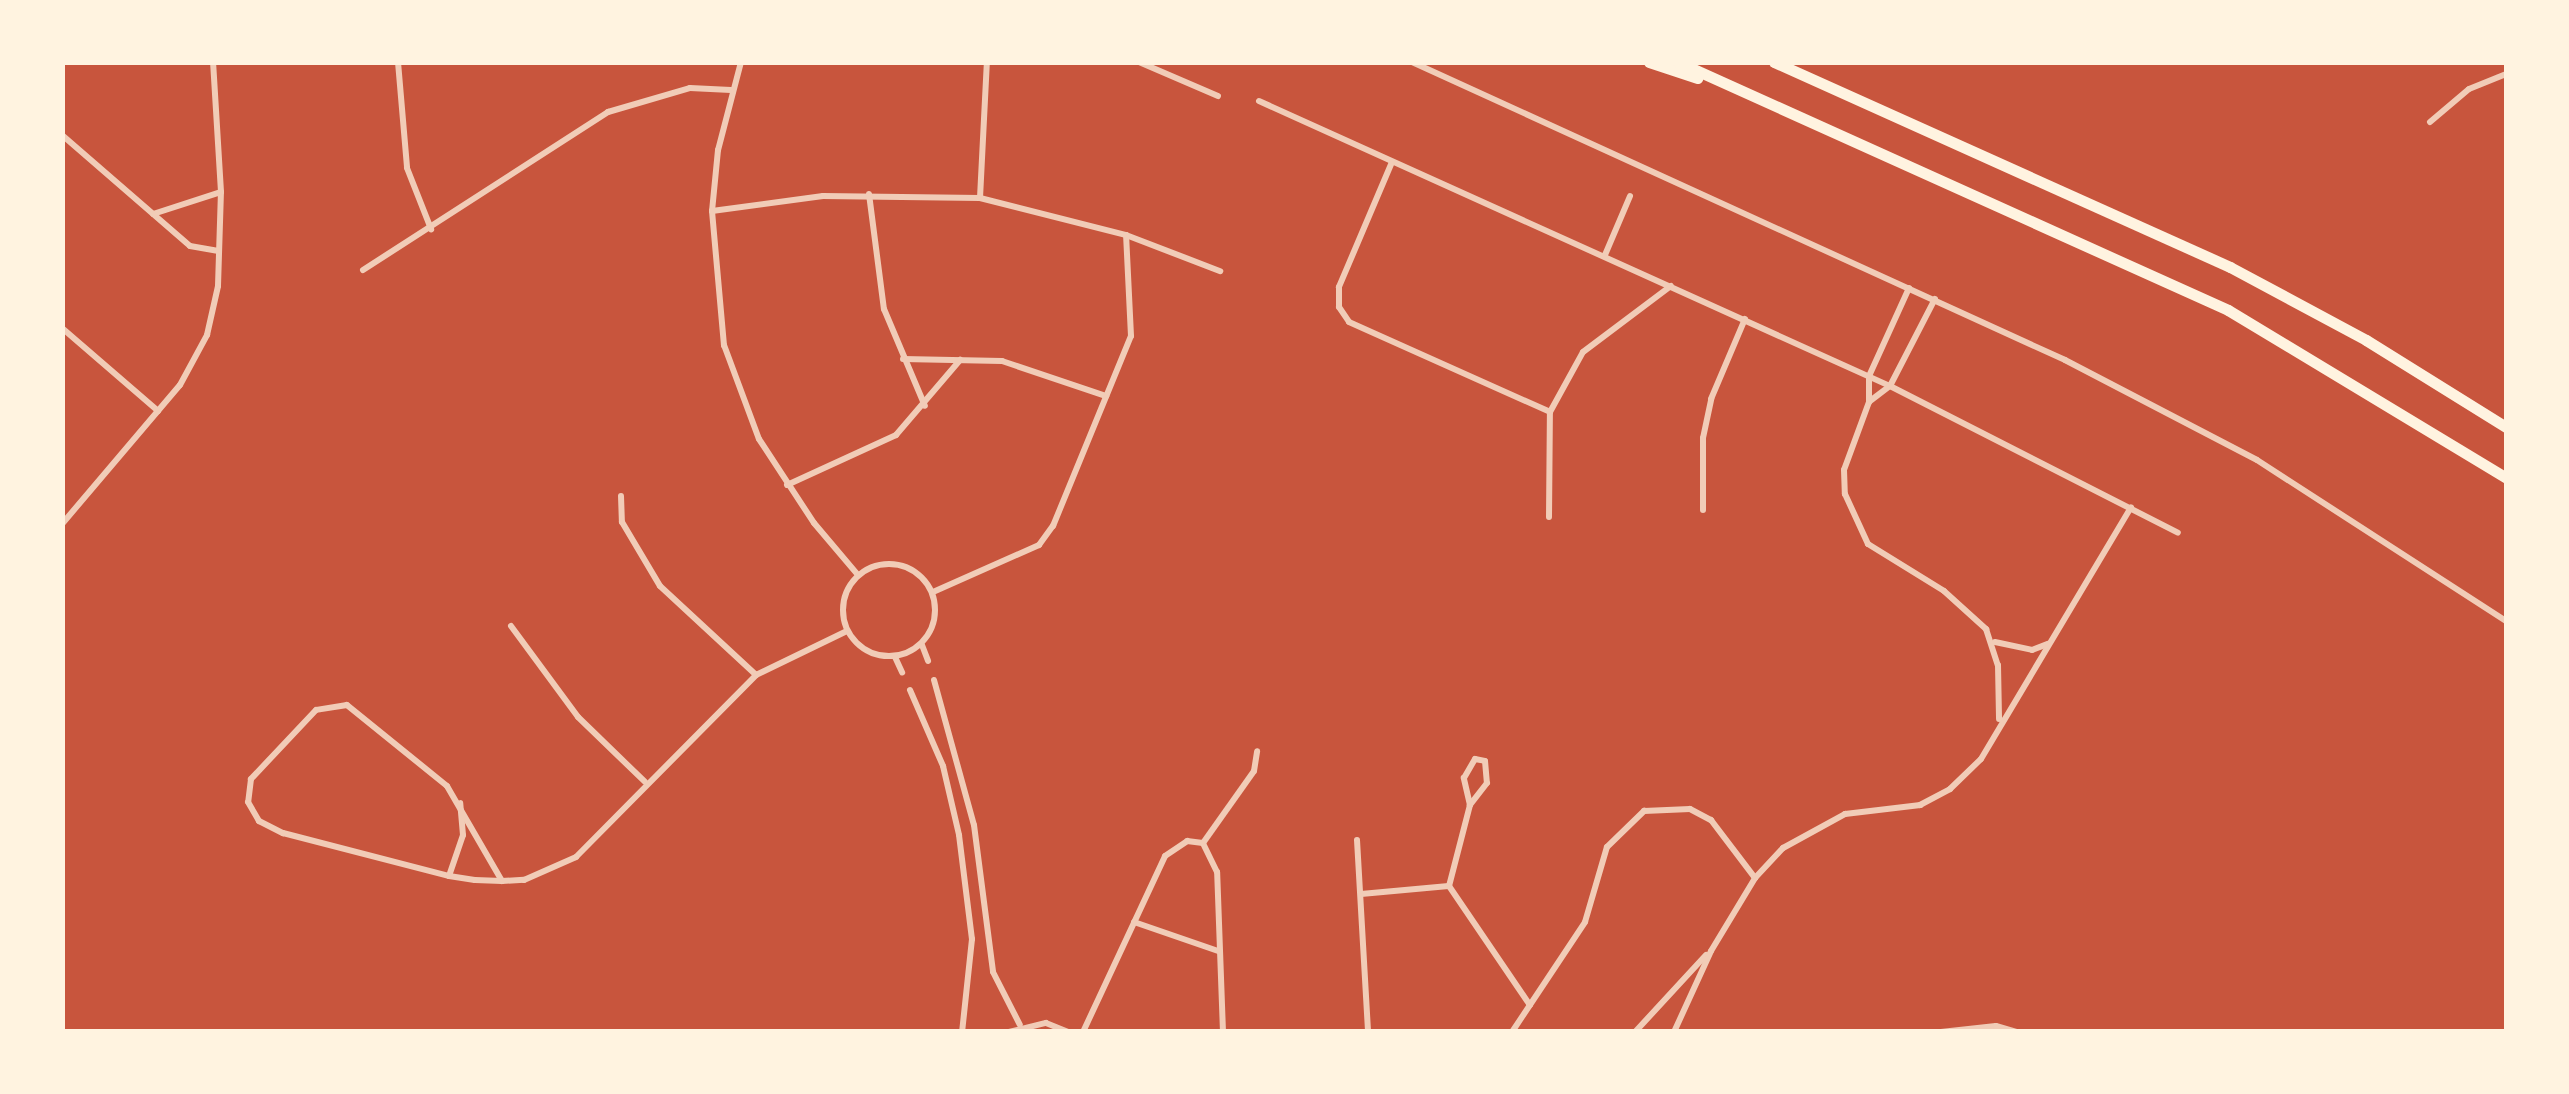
<!DOCTYPE html>
<style>
body{margin:0}
#map{position:relative;width:2569px;height:1094px;overflow:hidden;background:#c8553d;font-family:Arial,sans-serif}
div>[style]{position:absolute}
[style*='--x']{left:calc(var(--x)*1px);top:calc(var(--y)*1px);width:calc(var(--w)*1px);rotate:calc(var(--a)*1deg)}
.minor>*{height:6px;margin:-3px;padding:0 3px;transform-origin:3px;border-radius:3px;background:#f1ccb7}
.minor>.ring{margin:-3px;padding:0;box-sizing:content-box;background:none;border:6px solid #f1ccb7;border-radius:50%}
.motorway>*{height:11px;margin:-5.5px;padding:0 5.5px;transform-origin:5.5px;border-radius:5.5px;background:#fff3e0}
span{translate:-50% -50%;white-space:nowrap;text-align:center;line-height:1.15;-webkit-text-stroke:10px #fff3e0;paint-order:stroke}
.frame{position:absolute;inset:0;border:65px solid #fff3e0;pointer-events:none}
</style>
<div id="map">
<div class="minor">
<div style="--x:398;--y:62;--w:106;--a:85.1"></div>
<div style="--x:407;--y:168;--w:66;--a:68.5"></div>
<div style="--x:741;--y:62;--w:91;--a:104.6"></div>
<div style="--x:718;--y:150;--w:61;--a:95.6"></div>
<div style="--x:712;--y:211;--w:135;--a:84.9"></div>
<div style="--x:724;--y:345;--w:100;--a:69.6"></div>
<div style="--x:759;--y:439;--w:100;--a:56.8"></div>
<div style="--x:814;--y:523;--w:68;--a:49.8"></div>
<div style="--x:1139;--y:62;--w:86;--a:23.3"></div>
<div style="--x:1412;--y:62;--w:718;--a:24.53"></div>
<div style="--x:2065;--y:360;--w:216;--a:27.5"></div>
<div style="--x:2257;--y:460;--w:297;--a:32.9"></div>
<div style="--x:1259;--y:101;--w:692;--a:24.31"></div>
<div style="--x:1890;--y:386;--w:323;--a:27"></div>
<div style="--x:2430;--y:122;--w:51;--a:-40.2"></div>
<div style="--x:2469;--y:89;--w:40;--a:-22"></div>
<div style="--x:62;--y:135;--w:169;--a:40.9"></div>
<div style="--x:190;--y:246;--w:29;--a:10"></div>
<div style="--x:1392;--y:162;--w:136;--a:113"></div>
<div style="--x:1339;--y:287;--w:20;--a:90"></div>
<div style="--x:1339;--y:307;--w:18;--a:56"></div>
<div style="--x:1349;--y:322;--w:220;--a:24.1"></div>
<div style="--x:869;--y:194;--w:116;--a:82.6"></div>
<div style="--x:884;--y:309;--w:105;--a:67.1"></div>
<div style="--x:980;--y:198;--w:136;--a:-87.1"></div>
<div style="--x:712;--y:211;--w:112;--a:-7.7"></div>
<div style="--x:823;--y:196;--w:157;--a:0.7"></div>
<div style="--x:980;--y:198;--w:151;--a:14.2"></div>
<div style="--x:1126;--y:235;--w:101;--a:21"></div>
<div style="--x:153;--y:214;--w:71;--a:-17.9"></div>
<div style="--x:1605;--y:255;--w:64;--a:-67"></div>
<div style="--x:363;--y:270;--w:292;--a:-32.8"></div>
<div style="--x:608;--y:112;--w:85;--a:-16.3"></div>
<div style="--x:690;--y:88;--w:41;--a:2.8"></div>
<div style="--x:1909;--y:288;--w:97;--a:114.4"></div>
<div style="--x:1869;--y:376;--w:26;--a:90"></div>
<div style="--x:1869;--y:402;--w:72;--a:110.2"></div>
<div style="--x:1844;--y:470;--w:24;--a:88"></div>
<div style="--x:1845;--y:494;--w:55;--a:65.3"></div>
<div style="--x:1868;--y:544;--w:89;--a:31.7"></div>
<div style="--x:1944;--y:591;--w:57;--a:42.1"></div>
<div style="--x:1986;--y:629;--w:38;--a:72"></div>
<div style="--x:1998;--y:665;--w:54;--a:88.9"></div>
<div style="--x:62;--y:328;--w:127;--a:40.8"></div>
<div style="--x:903;--y:359;--w:99;--a:1.2"></div>
<div style="--x:1002;--y:361;--w:110;--a:18.6"></div>
<div style="--x:1870;--y:401;--w:25;--a:-37"></div>
<div style="--x:1890;--y:386;--w:98;--a:-62.7"></div>
<div style="--x:787;--y:485;--w:120;--a:-24.6"></div>
<div style="--x:896;--y:435;--w:99;--a:-49.5"></div>
<div style="--x:621;--y:496;--w:26;--a:88"></div>
<div style="--x:622;--y:522;--w:74;--a:59.3"></div>
<div style="--x:660;--y:586;--w:131;--a:42.8"></div>
<div style="--x:1703;--y:510;--w:72;--a:-90"></div>
<div style="--x:1703;--y:438;--w:40;--a:-78"></div>
<div style="--x:1711;--y:399;--w:87;--a:-67"></div>
<div style="--x:1549;--y:517;--w:105;--a:-89.5"></div>
<div style="--x:1550;--y:412;--w:68;--a:-61.2"></div>
<div style="--x:1583;--y:352;--w:110;--a:-36.9"></div>
<div style="--x:62;--y:524;--w:182;--a:-49.7"></div>
<div style="--x:180;--y:385;--w:57;--a:-61.6"></div>
<div style="--x:207;--y:335;--w:50;--a:-77.3"></div>
<div style="--x:218;--y:286;--w:94;--a:-88.2"></div>
<div style="--x:221;--y:192;--w:130;--a:-93.5"></div>
<div class="ring" style="left:843px;top:564px;width:86px;height:86px"></div>
<div style="--x:933;--y:592;--w:116;--a:-23.9"></div>
<div style="--x:1039;--y:545;--w:24;--a:-54"></div>
<div style="--x:1053;--y:526;--w:205;--a:-67.7"></div>
<div style="--x:1131;--y:336;--w:101;--a:-92.8"></div>
<div style="--x:511;--y:626;--w:113;--a:53.6"></div>
<div style="--x:578;--y:717;--w:93;--a:44.1"></div>
<div style="--x:1995;--y:642;--w:38;--a:12"></div>
<div style="--x:2032;--y:650;--w:17;--a:-21"></div>
<div style="--x:922;--y:645;--w:17;--a:69"></div>
<div style="--x:895;--y:657;--w:17;--a:65"></div>
<div style="--x:934;--y:680;--w:150;--a:74.6"></div>
<div style="--x:974;--y:825;--w:148;--a:82.6"></div>
<div style="--x:993;--y:972;--w:59;--a:63"></div>
<div style="--x:910;--y:690;--w:83;--a:66.5"></div>
<div style="--x:943;--y:766;--w:71;--a:76.9"></div>
<div style="--x:959;--y:835;--w:105;--a:82.9"></div>
<div style="--x:972;--y:939;--w:94;--a:96.1"></div>
<div style="--x:1470;--y:805;--w:28;--a:-103"></div>
<div style="--x:1464;--y:778;--w:22;--a:-60"></div>
<div style="--x:1475;--y:759;--w:10;--a:11"></div>
<div style="--x:1485;--y:761;--w:22;--a:85"></div>
<div style="--x:1487;--y:783;--w:28;--a:128"></div>
<div style="--x:1470;--y:805;--w:84;--a:104.5"></div>
<div style="--x:1449;--y:886;--w:144;--a:55.8"></div>
<div style="--x:1357;--y:840;--w:192;--a:86.7"></div>
<div style="--x:449;--y:876;--w:43;--a:-71.1"></div>
<div style="--x:463;--y:835;--w:32;--a:-95"></div>
<div style="--x:502;--y:881;--w:110;--a:-120.1"></div>
<div style="--x:447;--y:786;--w:129;--a:-141"></div>
<div style="--x:347;--y:705;--w:31;--a:171"></div>
<div style="--x:316;--y:710;--w:95;--a:133.3"></div>
<div style="--x:251;--y:779;--w:23;--a:97"></div>
<div style="--x:248;--y:802;--w:22;--a:60"></div>
<div style="--x:259;--y:821;--w:27;--a:27"></div>
<div style="--x:283;--y:833;--w:171;--a:14.5"></div>
<div style="--x:449;--y:876;--w:26;--a:9"></div>
<div style="--x:475;--y:880;--w:27;--a:2"></div>
<div style="--x:502;--y:881;--w:22;--a:-3"></div>
<div style="--x:524;--y:880;--w:57;--a:-23.9"></div>
<div style="--x:576;--y:857;--w:256;--a:-45.3"></div>
<div style="--x:756;--y:675;--w:101;--a:-25.8"></div>
<div style="--x:1361;--y:894;--w:88;--a:-5.2"></div>
<div style="--x:1134;--y:922;--w:89;--a:19"></div>
<div style="--x:1009;--y:1032;--w:38;--a:-14"></div>
<div style="--x:1046;--y:1023;--w:24;--a:22"></div>
<div style="--x:1083;--y:1032;--w:194;--a:-65"></div>
<div style="--x:1165;--y:856;--w:27;--a:-34"></div>
<div style="--x:1187;--y:841;--w:16;--a:7"></div>
<div style="--x:1223;--y:1032;--w:160;--a:-92.1"></div>
<div style="--x:1217;--y:872;--w:32;--a:-116"></div>
<div style="--x:1203;--y:843;--w:88;--a:-54.7"></div>
<div style="--x:1254;--y:771;--w:20;--a:-81"></div>
<div style="--x:1512;--y:1032;--w:132;--a:-56.4"></div>
<div style="--x:1585;--y:922;--w:78;--a:-73.7"></div>
<div style="--x:1607;--y:847;--w:52;--a:-44.2"></div>
<div style="--x:1644;--y:811;--w:46;--a:-2.5"></div>
<div style="--x:1690;--y:809;--w:24;--a:28"></div>
<div style="--x:1711;--y:820;--w:73;--a:52.8"></div>
<div style="--x:1635;--y:1032;--w:105;--a:-47.3"></div>
<div style="--x:1674;--y:1032;--w:89;--a:-65.4"></div>
<div style="--x:1711;--y:951;--w:85;--a:-58.9"></div>
<div style="--x:1755;--y:878;--w:41;--a:-47"></div>
<div style="--x:1783;--y:848;--w:71;--a:-28.7"></div>
<div style="--x:1845;--y:814;--w:76;--a:-6.8"></div>
<div style="--x:1920;--y:805;--w:34;--a:-28"></div>
<div style="--x:1950;--y:789;--w:43;--a:-44.1"></div>
<div style="--x:1981;--y:759;--w:293;--a:-59.2"></div>
<div style="--x:1941;--y:1032;--w:55;--a:-6.2"></div>
<div style="--x:1996;--y:1026;--w:22;--a:16"></div>
</div>
<div class="motorway">
<div style="--x:1649;--y:62;--w:51;--a:18.4"></div>
<div style="--x:1678;--y:62;--w:603;--a:24.27"></div>
<div style="--x:2228;--y:310;--w:325;--a:31.1"></div>
<div style="--x:1774;--y:62;--w:500;--a:24.2"></div>
<div style="--x:2230;--y:267;--w:154;--a:28.2"></div>
<div style="--x:2366;--y:340;--w:165;--a:31.9"></div>
</div>
<div class="frame"></div>
</div>
